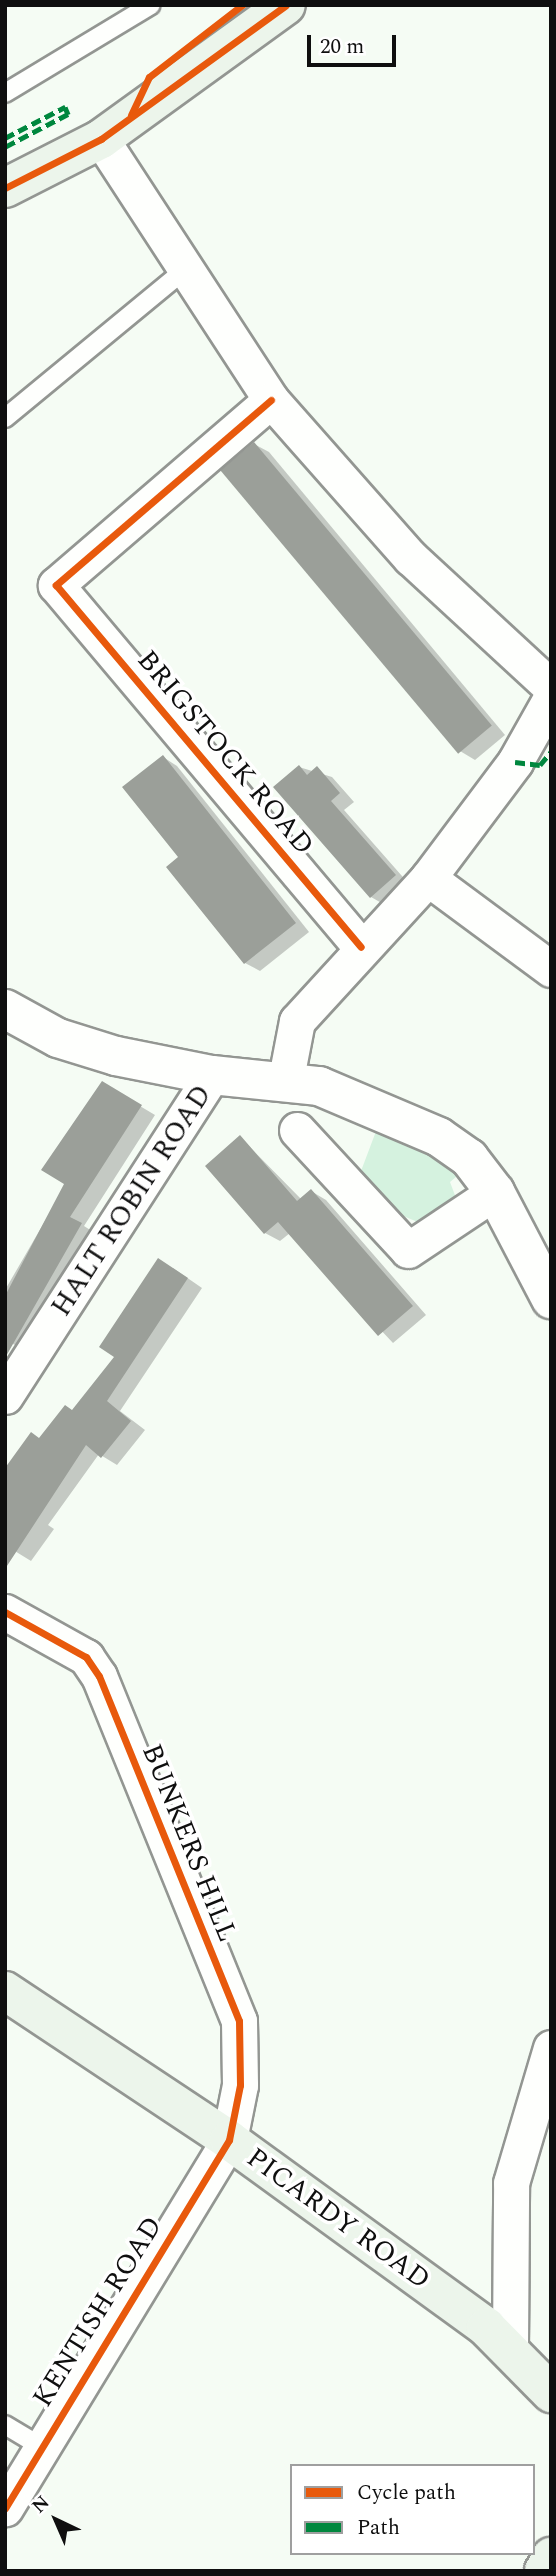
<!DOCTYPE html>
<style>
body{margin:0}
#map{position:relative;width:556px;height:2576px;overflow:hidden;background:#f5fcf4;font-family:Spectral,serif}
div>[style]{position:absolute}
[style*='--x']{left:calc(var(--x)*1px);top:calc(var(--y)*1px);width:calc(var(--w)*1px);rotate:calc(var(--a)*1deg)}
.green>*{inset:0;background:#d5f2df}
.shadow>*{inset:0;background:#0003}
.building>*{inset:0;background:#9b9f99;transform-origin:0 0}
.roads{filter:drop-shadow(2px 0 #939692) drop-shadow(-2px 0 #939692) drop-shadow(0 2px #939692) drop-shadow(0 -2px #939692)}
.service>*{height:18px;margin:-9px;padding:0 9px;transform-origin:9px;border-radius:9px;background:#fefffd}
.minor>*{height:35px;margin:-17.5px;padding:0 17.5px;transform-origin:17.5px;border-radius:17.5px;background:#fefffd}
.tertiary>*{height:38px;margin:-19px;padding:0 19px;transform-origin:19px;border-radius:19px;background:#fefffd}
.secondary>*{height:38px;margin:-19px;padding:0 19px;transform-origin:19px;border-radius:19px;background:#ecf5eb}
.quiet>*{height:5px;margin-top:-2.5px;transform-origin:0;background:repeating-linear-gradient(90deg,#00873e 0 10px,transparent 0 15px)}
.cycleway>*{height:7px;margin:-3.5px;padding:0 3.5px;transform-origin:3.5px;border-radius:3.5px;background:#e8590c}
span{translate:-50% -50%;white-space:nowrap;text-align:center;line-height:1.15;-webkit-text-stroke:7px #fff;paint-order:stroke}
.street-label{font-size:28px;color:#0f0f0f}
.frame{position:absolute;inset:0;border:7px solid #0f0f0f;pointer-events:none}
.legend{position:absolute;left:290px;top:2464px;width:245px;height:91px;box-sizing:border-box;background:#fff;border:2px solid #9f9f9f;margin:0;padding:9px 12px;list-style:none;font-size:21px;color:#0f0f0f}
.legend li{display:flex;align-items:center;gap:14px;height:35px}
.legend b{width:35px;border:2px solid #9f9f9f}
.north{position:absolute;left:21px;top:2485px;width:70px;height:70px;-webkit-text-stroke:5px #fff;paint-order:stroke;rotate:316deg;font-size:19px;font-weight:700;line-height:28px;text-align:center;color:#0f0f0f}
.north::after{content:'';display:block;margin:auto;width:24px;height:32px;background:#0f0f0f;clip-path:polygon(50% 0,100% 100%,50% 72%,0 100%)}
.scale{position:absolute;left:307px;top:35px;width:89px;height:32px;box-sizing:border-box;border:4px solid #0f0f0f;border-top:0;padding-left:9px;font-size:21px;line-height:24px;white-space:nowrap;color:#0f0f0f;-webkit-text-stroke:5px #fff;paint-order:stroke}
</style>
<div id="map">
<div class="green">
<div style="clip-path:polygon(378px 1126px,444px 1163px,457px 1176px,450px 1182px,456px 1198px,420px 1223px,401px 1215px,361px 1171px)"></div>
</div>
<div class="shadow">
<div style="clip-path:polygon(254px 444px,269px 452px,505px 735px,475px 760px,460px 751px)"></div>
<div style="clip-path:polygon(163px 757px,177px 766px,309px 932px,260px 971px,245px 963px)"></div>
<div style="clip-path:polygon(299px 767px,332px 777px,354px 802px,344px 810px,409px 884px,385px 905px,371px 897px)"></div>
<div style="clip-path:polygon(103px 1084px,155px 1115px,84px 1226px,95px 1233px,29px 1352px,5px 1340px,5px 1290px,67px 1183px)"></div>
<div style="clip-path:polygon(240px 1137px,301px 1199px,311px 1191px,326px 1200px,426px 1315px,393px 1343px,290px 1233px,280px 1241px,265px 1233px)"></div>
<div style="clip-path:polygon(173px 1268px,202px 1288px,120px 1411px,145px 1430px,117px 1465px,99px 1454px,48px 1525px,54px 1529px,31px 1561px,5px 1545px,40px 1439px,73px 1411px,116px 1356px)"></div>
</div>
<div class="building">
<div style="left:254px;top:442px;width:370px;height:44px;rotate:50deg"></div>
<div style="clip-path:polygon(163px 755px,296px 923px,244px 964px,166px 867px,178px 857px,122px 787px)"></div>
<div style="clip-path:polygon(299px 765px,307px 775px,317px 766px,340px 793px,331px 801px,396px 875px,370px 898px,273px 787px)"></div>
<div style="clip-path:polygon(102px 1081px,142px 1105px,70px 1217px,82px 1223px,5px 1358px,5px 1296px,64px 1184px,41px 1170px)"></div>
<div style="clip-path:polygon(240px 1135px,297px 1201px,311px 1189px,413px 1306px,378px 1336px,278px 1222px,264px 1234px,205px 1166px)"></div>
<div style="clip-path:polygon(158px 1258px,188px 1278px,107px 1401px,131px 1421px,101px 1458px,86px 1445px,5px 1569px,5px 1468px,31px 1432px,39px 1438px,65px 1405px,72px 1410px,114px 1357px,99px 1347px)"></div>
</div>
<div class="roads">
<div class="service">
<div style="--x:5;--y:93;--w:170;--a:-31.1"></div>
<div style="--x:5;--y:418;--w:234;--a:-39.5"></div>
<div style="--x:5;--y:2425;--w:41;--a:31"></div>
</div>
<div class="minor">
<div style="--x:101;--y:139;--w:311;--a:56.9"></div>
<div style="--x:271;--y:400;--w:211;--a:48.5"></div>
<div style="--x:411;--y:558;--w:190;--a:42.7"></div>
<div style="--x:271;--y:400;--w:284;--a:139.3"></div>
<div style="--x:56;--y:585;--w:473;--a:49.9"></div>
<div style="--x:428;--y:878;--w:153;--a:36.5"></div>
<div style="--x:286;--y:1078;--w:58;--a:-79.1"></div>
<div style="--x:297;--y:1021;--w:194;--a:-47.5"></div>
<div style="--x:428;--y:878;--w:145;--a:-53.1"></div>
<div style="--x:515;--y:762;--w:73;--a:-60.6"></div>
<div style="--x:297;--y:1130;--w:163;--a:47.2"></div>
<div style="--x:408;--y:1250;--w:105;--a:-33.7"></div>
<div style="--x:5;--y:1396;--w:382;--a:-57.2"></div>
<div style="--x:5;--y:1612;--w:93;--a:29.1"></div>
<div style="--x:86;--y:1657;--w:23;--a:56"></div>
<div style="--x:99;--y:1676;--w:372;--a:67.9"></div>
<div style="--x:239;--y:2021;--w:64;--a:89.1"></div>
<div style="--x:240;--y:2085;--w:56;--a:101.3"></div>
<div style="--x:229;--y:2140;--w:431;--a:121.3"></div>
<div style="--x:510;--y:2346;--w:163;--a:-89.6"></div>
<div style="--x:511;--y:2183;--w:141;--a:-73.5"></div>
</div>
<div class="tertiary">
<div style="--x:5;--y:1009;--w:60;--a:28.7"></div>
<div style="--x:58;--y:1038;--w:61;--a:17.2"></div>
<div style="--x:116;--y:1056;--w:98;--a:11.2"></div>
<div style="--x:212;--y:1075;--w:108;--a:5.9"></div>
<div style="--x:319;--y:1086;--w:130;--a:23"></div>
<div style="--x:439;--y:1137;--w:37;--a:35"></div>
<div style="--x:469;--y:1158;--w:43;--a:52.6"></div>
<div style="--x:495;--y:1192;--w:121;--a:62.4"></div>
</div>
<div class="secondary">
<div style="--x:5;--y:188;--w:108;--a:-27"></div>
<div style="--x:101;--y:139;--w:228;--a:-35.9"></div>
<div style="--x:5;--y:1991;--w:269;--a:33.6"></div>
<div style="--x:229;--y:2140;--w:318;--a:36"></div>
<div style="--x:486;--y:2327;--w:93;--a:45.4"></div>
<div style="--x:544;--y:2571;--w:16;--a:-63"></div>
</div>
</div>
<div class="quiet">
<div style="--x:5;--y:138;--w:68;--a:-27.3"></div>
<div style="--x:65;--y:107;--w:8;--a:67"></div>
<div style="--x:68;--y:114;--w:71;--a:152.4"></div>
<div style="--x:515;--y:762;--w:25;--a:7"></div>
<div style="--x:540;--y:765;--w:17;--a:-50"></div>
</div>
<div class="cycleway">
<div style="--x:131;--y:115;--w:42;--a:-64.7"></div>
<div style="--x:149;--y:77;--w:118;--a:-37.7"></div>
<div style="--x:5;--y:188;--w:108;--a:-27"></div>
<div style="--x:101;--y:139;--w:228;--a:-35.9"></div>
<div style="--x:271;--y:400;--w:284;--a:139.3"></div>
<div style="--x:56;--y:585;--w:473;--a:49.9"></div>
<div style="--x:5;--y:1612;--w:93;--a:29.1"></div>
<div style="--x:86;--y:1657;--w:23;--a:56"></div>
<div style="--x:99;--y:1676;--w:372;--a:67.9"></div>
<div style="--x:239;--y:2021;--w:64;--a:89.1"></div>
<div style="--x:240;--y:2085;--w:56;--a:101.3"></div>
<div style="--x:229;--y:2140;--w:431;--a:121.3"></div>
</div>
<div class="street-label">
<span style="left:225px;top:753px;rotate:50deg">BRIGSTOCK ROAD</span>
<span style="left:132px;top:1201px;rotate:-57deg">HALT ROBIN ROAD</span>
<span style="left:189px;top:1843px;rotate:68deg">BUNKERS HILL</span>
<span style="left:338px;top:2219px;rotate:36deg">PICARDY ROAD</span>
<span style="left:98px;top:2312px;rotate:-58deg">KENTISH ROAD</span>
</div>
<div class="frame"></div>
<ul class="legend">
<li><b style="height:9px;background:#e8590c"></b>Cycle path</li>
<li><b style="height:9px;background:#00873e"></b>Path</li>
</ul>
<div class="north">N</div>
<div class="scale">20 m</div>
</div>
